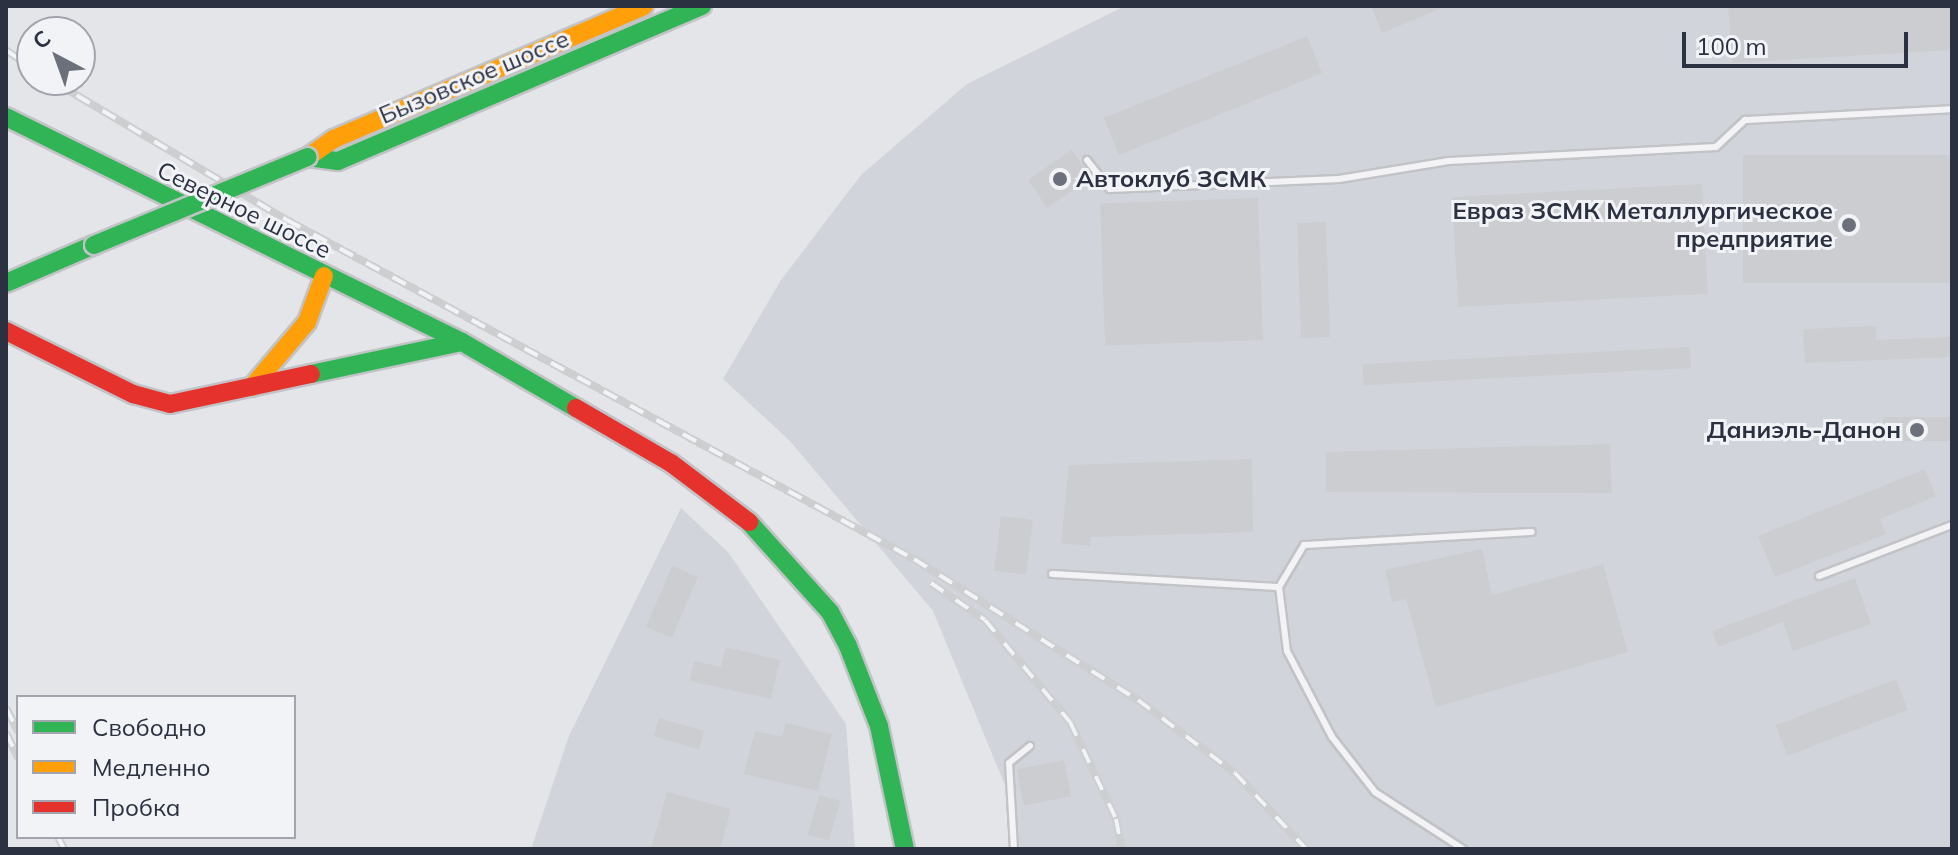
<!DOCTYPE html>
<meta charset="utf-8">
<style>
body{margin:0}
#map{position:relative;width:1958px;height:855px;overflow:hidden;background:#e4e5e8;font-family:Mulish,sans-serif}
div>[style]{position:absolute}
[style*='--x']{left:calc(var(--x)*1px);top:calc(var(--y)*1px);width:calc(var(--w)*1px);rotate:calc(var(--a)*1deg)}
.built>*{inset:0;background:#d2d4db}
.building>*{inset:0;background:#cccdd0;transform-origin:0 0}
.roads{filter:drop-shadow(2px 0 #c2c3c6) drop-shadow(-2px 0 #c2c3c6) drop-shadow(0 2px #c2c3c6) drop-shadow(0 -2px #c2c3c6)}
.lane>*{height:6px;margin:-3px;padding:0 3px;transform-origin:3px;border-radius:3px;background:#f3f3f5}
.fast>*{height:18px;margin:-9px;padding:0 9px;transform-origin:9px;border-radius:9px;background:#30b455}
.slow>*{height:18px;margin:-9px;padding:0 9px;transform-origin:9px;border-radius:9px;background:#ff9f0a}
.jam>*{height:18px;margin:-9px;padding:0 9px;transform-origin:9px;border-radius:9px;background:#e5322d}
.rail>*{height:8px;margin-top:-4px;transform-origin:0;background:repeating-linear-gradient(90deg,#f2f3f7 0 15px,#cdced0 0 30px);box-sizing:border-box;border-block:2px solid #cdced0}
.bridges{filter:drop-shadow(2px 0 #c2c3c6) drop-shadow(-2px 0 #c2c3c6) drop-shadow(0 2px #c2c3c6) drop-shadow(0 -2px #c2c3c6)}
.fast-bridge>*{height:18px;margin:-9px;padding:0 9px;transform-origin:9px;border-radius:9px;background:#30b455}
.dots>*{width:22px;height:22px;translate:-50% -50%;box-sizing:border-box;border:4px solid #f2f3f7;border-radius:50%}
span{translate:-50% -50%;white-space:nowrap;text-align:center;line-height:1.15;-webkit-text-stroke:6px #f2f3f7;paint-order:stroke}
.street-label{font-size:24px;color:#2b3141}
.poi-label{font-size:24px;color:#2b3141;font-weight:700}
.left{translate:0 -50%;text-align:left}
.right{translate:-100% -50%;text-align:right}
.frame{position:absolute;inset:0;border:8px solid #2b3141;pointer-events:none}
.legend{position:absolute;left:16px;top:695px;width:280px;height:144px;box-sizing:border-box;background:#f2f3f7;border:2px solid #a2a5ae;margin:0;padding:10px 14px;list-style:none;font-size:24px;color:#2b3141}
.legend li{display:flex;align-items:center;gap:16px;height:40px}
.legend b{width:40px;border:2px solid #a2a5ae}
.north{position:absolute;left:16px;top:16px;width:80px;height:80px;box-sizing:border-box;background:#f2f3f7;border:2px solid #a2a5ae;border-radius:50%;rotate:319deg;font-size:22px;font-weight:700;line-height:32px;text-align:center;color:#2b3141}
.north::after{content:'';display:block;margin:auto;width:28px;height:36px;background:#6c707b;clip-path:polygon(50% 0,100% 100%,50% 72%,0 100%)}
.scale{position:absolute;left:1682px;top:32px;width:226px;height:36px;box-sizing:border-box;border:4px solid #2b3141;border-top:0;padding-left:10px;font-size:24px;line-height:28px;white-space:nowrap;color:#2b3141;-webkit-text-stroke:6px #f2f3f7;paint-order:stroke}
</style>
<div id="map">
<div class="built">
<div style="clip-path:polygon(1125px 6px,1952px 6px,1952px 849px,1012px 849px,1014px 807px,933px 611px,790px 441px,723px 379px,781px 280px,861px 175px,967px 84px)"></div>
<div style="clip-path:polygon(681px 508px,728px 552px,846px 724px,855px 849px,531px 849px,569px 736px)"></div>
</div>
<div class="building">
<div style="clip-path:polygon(1371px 6px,1447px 6px,1382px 33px)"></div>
<div style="clip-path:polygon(1728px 6px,1952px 6px,1952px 50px,1732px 63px)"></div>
<div style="left:1307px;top:36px;width:40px;height:219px;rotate:68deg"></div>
<div style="left:1072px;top:150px;width:34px;height:53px;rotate:56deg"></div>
<div style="left:1952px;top:155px;width:128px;height:209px;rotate:90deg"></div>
<div style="left:1702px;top:184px;width:110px;height:250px;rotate:87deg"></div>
<div style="left:1258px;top:198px;width:142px;height:158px;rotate:88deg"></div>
<div style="left:1326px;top:222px;width:115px;height:29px;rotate:88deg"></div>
<div style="clip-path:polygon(1876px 326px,1876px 340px,1952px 337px,1952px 357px,1805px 363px,1803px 329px)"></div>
<div style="left:1690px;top:347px;width:21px;height:328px;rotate:87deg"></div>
<div style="left:1952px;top:417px;width:24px;height:69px;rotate:90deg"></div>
<div style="clip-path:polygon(1610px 444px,1612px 493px,1326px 492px,1326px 452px)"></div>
<div style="clip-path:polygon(1252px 459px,1253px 532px,1091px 537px,1090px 546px,1061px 543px,1069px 465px)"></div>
<div style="clip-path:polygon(1925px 469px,1936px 496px,1880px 519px,1886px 534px,1775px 577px,1758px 536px)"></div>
<div style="left:1001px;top:516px;width:32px;height:55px;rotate:7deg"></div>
<div style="clip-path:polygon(1482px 549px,1492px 595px,1603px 564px,1628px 652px,1436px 707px,1406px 599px,1392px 602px,1385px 570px)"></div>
<div style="left:672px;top:566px;width:28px;height:66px;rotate:23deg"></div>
<div style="clip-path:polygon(1855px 578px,1871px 624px,1793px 651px,1783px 622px,1718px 647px,1712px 631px)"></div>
<div style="clip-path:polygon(726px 647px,780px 660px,771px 699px,690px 681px,694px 661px,721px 667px)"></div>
<div style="left:1896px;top:679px;width:33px;height:129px;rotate:69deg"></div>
<div style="left:659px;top:718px;width:47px;height:19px;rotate:16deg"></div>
<div style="clip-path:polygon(786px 723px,832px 734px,818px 791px,744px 774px,755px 731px,782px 737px)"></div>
<div style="left:1064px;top:760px;width:37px;height:48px;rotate:79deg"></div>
<div style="clip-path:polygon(667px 792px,731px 809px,720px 849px,651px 849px)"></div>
<div style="left:819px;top:795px;width:22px;height:41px;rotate:16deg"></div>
</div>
<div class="roads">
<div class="lane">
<div style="--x:1087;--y:160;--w:37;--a:52"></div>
<div style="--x:1110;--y:189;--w:229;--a:-2.5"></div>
<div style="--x:1339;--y:179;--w:111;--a:-9.3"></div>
<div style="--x:1449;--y:161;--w:267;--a:-3"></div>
<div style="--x:1716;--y:147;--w:40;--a:-43"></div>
<div style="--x:1745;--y:120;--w:207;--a:-3"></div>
<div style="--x:1052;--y:574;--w:227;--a:3.3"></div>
<div style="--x:1819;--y:576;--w:142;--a:-21"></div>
<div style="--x:1014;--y:849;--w:86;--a:-93.3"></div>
<div style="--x:1009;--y:763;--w:27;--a:-39"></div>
<div style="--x:1463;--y:849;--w:105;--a:-147.1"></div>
<div style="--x:1375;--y:792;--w:70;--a:-128"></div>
<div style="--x:1332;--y:737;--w:97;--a:-117.6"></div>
<div style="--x:1287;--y:651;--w:64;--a:-97.1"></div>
<div style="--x:1279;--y:587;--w:49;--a:-59.2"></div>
<div style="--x:1304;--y:545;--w:228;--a:-3.3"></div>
</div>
<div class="fast">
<div style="--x:6;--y:117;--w:508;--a:26.26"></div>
<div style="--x:462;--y:342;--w:132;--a:30.1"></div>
<div style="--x:308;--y:157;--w:30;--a:8"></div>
<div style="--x:338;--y:161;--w:396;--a:-23.1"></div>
<div style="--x:6;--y:283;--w:96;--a:-23.4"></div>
<div style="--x:311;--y:374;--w:154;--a:-12"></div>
<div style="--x:749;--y:522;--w:121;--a:48"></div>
<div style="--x:830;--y:612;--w:38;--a:62"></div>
<div style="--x:848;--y:646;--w:86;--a:68.8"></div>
<div style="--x:879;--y:726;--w:126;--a:78.1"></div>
</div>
<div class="slow">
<div style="--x:308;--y:157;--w:32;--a:-35"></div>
<div style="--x:334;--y:139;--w:337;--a:-23.2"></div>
<div style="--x:252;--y:387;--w:85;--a:-49.8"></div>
<div style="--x:307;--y:322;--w:49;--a:-69.7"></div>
</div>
<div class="jam">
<div style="--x:6;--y:331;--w:142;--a:26.4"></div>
<div style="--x:133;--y:394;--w:38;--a:15"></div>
<div style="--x:170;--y:404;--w:144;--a:-12"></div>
<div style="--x:576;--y:408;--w:110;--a:30.1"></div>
<div style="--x:671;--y:463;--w:98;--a:37.1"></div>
</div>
</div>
<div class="rail">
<div style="--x:6;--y:50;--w:32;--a:35"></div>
<div style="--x:51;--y:80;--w:274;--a:30.7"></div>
<div style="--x:287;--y:220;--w:713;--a:28.4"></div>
<div style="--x:914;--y:559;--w:265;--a:32.2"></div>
<div style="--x:1138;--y:700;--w:121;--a:37"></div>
<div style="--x:1235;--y:773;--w:104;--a:46.9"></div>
<div style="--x:931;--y:583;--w:65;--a:34.4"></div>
<div style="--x:985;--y:620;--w:133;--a:50.2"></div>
<div style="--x:1070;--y:722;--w:107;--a:64.6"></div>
<div style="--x:1116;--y:819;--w:31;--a:79"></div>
<div style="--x:6;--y:708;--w:27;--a:63"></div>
<div style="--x:6;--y:733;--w:28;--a:64"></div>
<div style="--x:58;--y:837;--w:13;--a:63"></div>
</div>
<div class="bridges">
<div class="fast-bridge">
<div style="--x:94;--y:245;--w:231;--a:-22.4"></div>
</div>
</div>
<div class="dots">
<div style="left:1060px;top:179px;background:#6c707b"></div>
<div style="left:1849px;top:225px;background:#6c707b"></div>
<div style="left:1917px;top:430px;background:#6c707b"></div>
</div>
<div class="street-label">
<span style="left:474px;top:77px;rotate:-23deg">Бызовское шоссе</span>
<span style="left:244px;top:210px;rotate:26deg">Северное шоссе</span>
</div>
<div class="poi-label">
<span class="left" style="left:1076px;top:179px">Автоклуб ЗСМК</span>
<span class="right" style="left:1833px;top:225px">Евраз ЗСМК Металлургическое<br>предприятие</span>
<span class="right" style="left:1901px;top:430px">Даниэль-Данон</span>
</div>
<div class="frame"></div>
<ul class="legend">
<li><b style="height:10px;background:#30b455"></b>Свободно</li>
<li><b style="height:10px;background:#ff9f0a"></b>Медленно</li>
<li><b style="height:10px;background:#e5322d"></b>Пробка</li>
</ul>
<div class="north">С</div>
<div class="scale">100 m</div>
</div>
